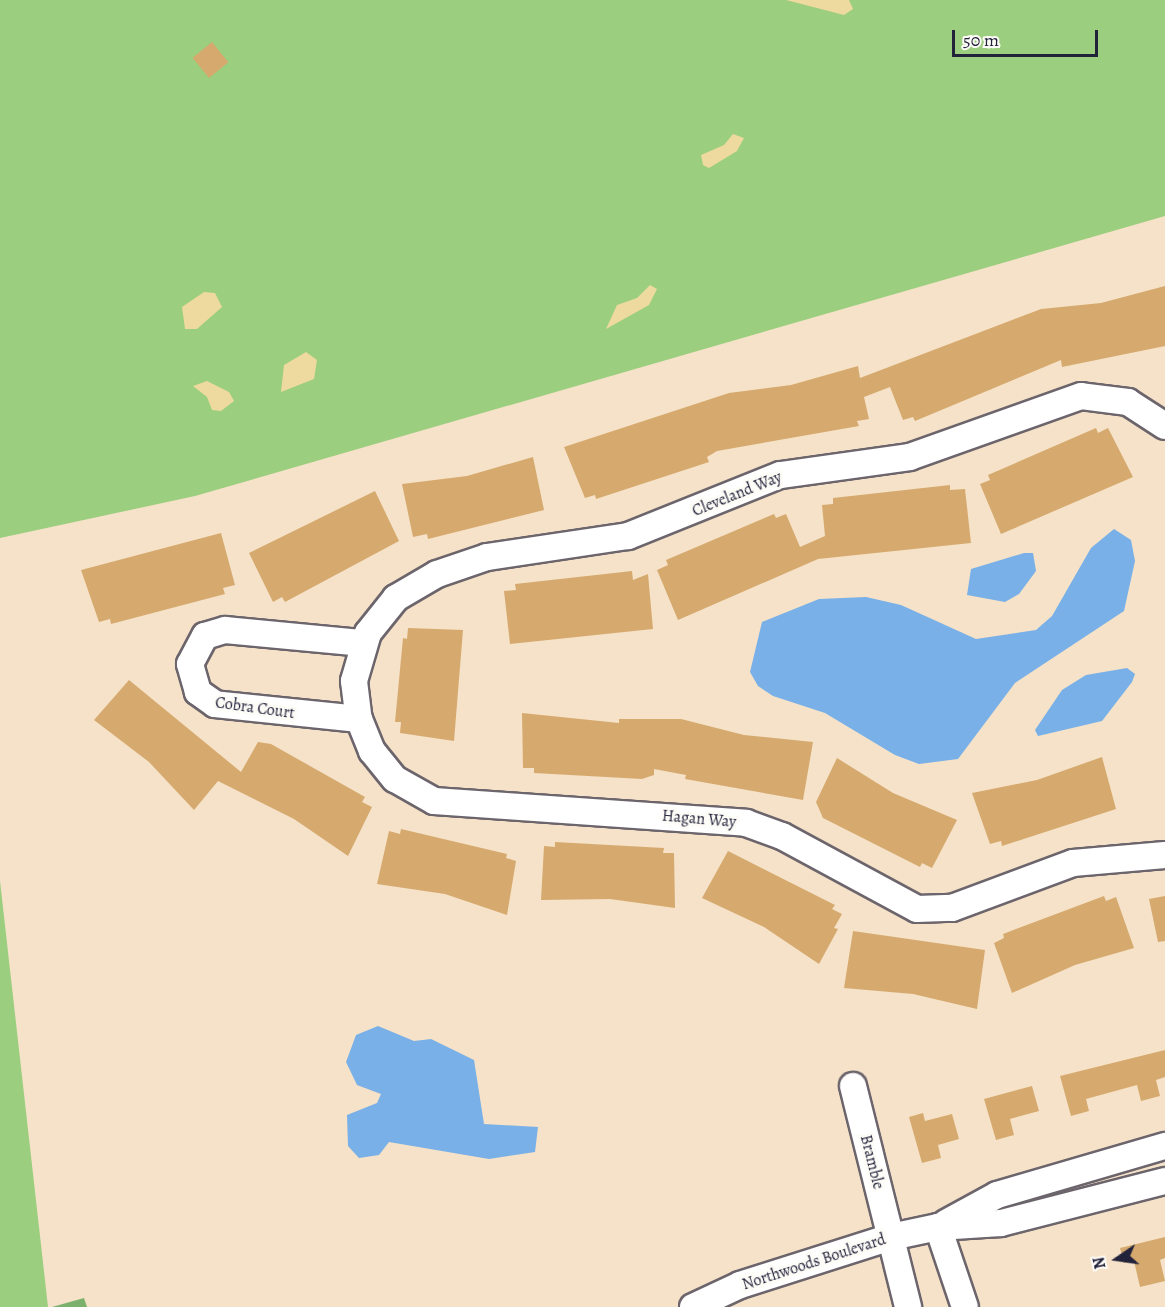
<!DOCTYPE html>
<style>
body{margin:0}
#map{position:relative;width:1165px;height:1307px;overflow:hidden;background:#f5e2c8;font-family:Alegreya,serif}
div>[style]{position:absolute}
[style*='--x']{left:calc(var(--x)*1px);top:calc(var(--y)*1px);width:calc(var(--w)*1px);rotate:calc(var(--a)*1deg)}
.green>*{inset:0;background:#9bce7e}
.forest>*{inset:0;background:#7cb16d}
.sand>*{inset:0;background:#eeda9e}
.water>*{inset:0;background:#78b0e7}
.building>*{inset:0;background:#d6aa6e;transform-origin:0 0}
.roads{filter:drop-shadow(2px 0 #6c656c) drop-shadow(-2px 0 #6c656c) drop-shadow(0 2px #6c656c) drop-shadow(0 -2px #6c656c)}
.minor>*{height:26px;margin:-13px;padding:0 13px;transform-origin:13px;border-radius:13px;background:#fff}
span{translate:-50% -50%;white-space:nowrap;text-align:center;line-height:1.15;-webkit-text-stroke:6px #fdfcf7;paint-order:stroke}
.street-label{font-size:16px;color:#22223b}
.north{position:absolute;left:1087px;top:1229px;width:60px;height:60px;-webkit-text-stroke:4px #fdfcf7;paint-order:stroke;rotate:257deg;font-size:16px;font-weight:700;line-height:24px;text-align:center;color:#22223b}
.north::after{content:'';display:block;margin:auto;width:21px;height:27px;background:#22223b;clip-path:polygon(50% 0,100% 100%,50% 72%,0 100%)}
.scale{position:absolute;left:952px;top:30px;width:146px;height:27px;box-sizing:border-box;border:3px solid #22223b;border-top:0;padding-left:8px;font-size:18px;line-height:21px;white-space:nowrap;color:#22223b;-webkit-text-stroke:4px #fdfcf7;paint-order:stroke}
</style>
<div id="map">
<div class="green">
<div style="clip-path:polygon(0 0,1165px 0,1165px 216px,195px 496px,0 538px)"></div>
<div style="clip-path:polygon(0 881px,48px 1307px,0 1307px)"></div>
</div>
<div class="forest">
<div style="clip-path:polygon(84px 1298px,87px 1307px,52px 1307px)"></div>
</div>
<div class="sand">
<div style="clip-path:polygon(786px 0,849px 0,853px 9px,844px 15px)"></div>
<div style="clip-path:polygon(733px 134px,744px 138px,737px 151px,709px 168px,703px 165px,701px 155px,724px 145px)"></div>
<div style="clip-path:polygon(650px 285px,657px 289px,649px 305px,606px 329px,617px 305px,637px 298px)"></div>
<div style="clip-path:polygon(204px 292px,215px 293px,222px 307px,197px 329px,185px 329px,182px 307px)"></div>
<div style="clip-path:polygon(306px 352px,317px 360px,314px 379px,281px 392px,284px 365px)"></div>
<div style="clip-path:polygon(207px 381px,229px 392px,234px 401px,221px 411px,212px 410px,207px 397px,193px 386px)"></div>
</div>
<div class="water">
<div style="clip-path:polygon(1114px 529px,1131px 540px,1135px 561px,1124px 611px,1015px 683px,958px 759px,919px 764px,895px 755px,825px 713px,773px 696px,758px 686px,750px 672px,762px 622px,819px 599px,866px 597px,901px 605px,976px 639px,1036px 630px,1052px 616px,1091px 548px)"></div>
<div style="clip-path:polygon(1024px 553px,1033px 553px,1036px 571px,1019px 594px,1005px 602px,967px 595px,971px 569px)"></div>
<div style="clip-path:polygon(1127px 668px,1135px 674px,1132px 682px,1102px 721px,1038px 736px,1035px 730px,1062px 690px,1086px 675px)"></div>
<div style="clip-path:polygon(378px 1026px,414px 1041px,431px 1039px,474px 1060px,484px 1124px,538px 1127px,535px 1152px,489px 1159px,389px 1142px,379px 1155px,359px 1158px,348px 1146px,347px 1115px,377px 1103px,381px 1094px,357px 1085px,346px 1062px,356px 1035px)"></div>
</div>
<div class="building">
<div style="left:212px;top:42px;width:26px;height:25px;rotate:51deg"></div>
<div style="clip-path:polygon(1165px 286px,1165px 346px,1062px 367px,1061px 360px,915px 421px,913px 417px,903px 420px,890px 387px,864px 397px,869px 419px,857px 421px,859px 426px,717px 451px,707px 457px,709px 462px,596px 499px,595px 495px,585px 498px,564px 447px,729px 393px,791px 385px,858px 366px,860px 378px,1041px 309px,1101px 303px)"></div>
<div style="clip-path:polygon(1096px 428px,1098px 433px,1108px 428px,1133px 477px,1001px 534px,980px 484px,990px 480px,988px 475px)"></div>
<div style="clip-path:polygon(533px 457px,544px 510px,428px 539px,427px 534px,413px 537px,402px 484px,467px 476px)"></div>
<div style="clip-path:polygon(950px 485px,950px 490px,965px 489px,971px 543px,818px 559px,678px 620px,657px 570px,668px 565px,666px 560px,774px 514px,776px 518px,786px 514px,800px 547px,825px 536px,822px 505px,833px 504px,833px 498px)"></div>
<div style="clip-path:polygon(375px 491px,399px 541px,285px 602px,282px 597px,273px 602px,249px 553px)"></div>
<div style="clip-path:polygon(221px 533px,235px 585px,223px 588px,225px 594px,111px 624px,110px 619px,99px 622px,81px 570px)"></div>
<div style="clip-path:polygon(632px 571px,633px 580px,648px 574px,653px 629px,510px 644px,504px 591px,516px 590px,515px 584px)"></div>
<div style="clip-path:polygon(408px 628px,463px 630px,454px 741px,400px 733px,401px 722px,395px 722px,403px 638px,407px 639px)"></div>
<div style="clip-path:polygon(129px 680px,241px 772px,258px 742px,271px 744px,365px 797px,362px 802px,372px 807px,348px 856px,294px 819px,218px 781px,194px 810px,149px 762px,94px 720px)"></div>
<div style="clip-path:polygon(522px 713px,619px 723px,619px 719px,681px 719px,744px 735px,813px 742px,803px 800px,685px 779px,686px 775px,654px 769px,654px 775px,642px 779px,534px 773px,534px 768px,523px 768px)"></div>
<div style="clip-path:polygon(1102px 757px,1116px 809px,1002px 846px,1001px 841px,990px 844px,972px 793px,1037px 780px)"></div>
<div style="clip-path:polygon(837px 758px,893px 793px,957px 820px,932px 868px,922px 863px,920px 867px,823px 818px,816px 802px)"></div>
<div style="clip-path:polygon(401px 829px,507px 854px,506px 858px,516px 861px,507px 915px,445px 894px,377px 884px,389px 831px,400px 834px)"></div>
<div style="clip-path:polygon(555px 842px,664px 848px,663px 853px,674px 853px,675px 908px,610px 899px,541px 900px,544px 846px,555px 847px)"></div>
<div style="clip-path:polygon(728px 851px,835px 905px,832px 909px,842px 914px,834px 928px,838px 929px,819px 964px,764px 927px,702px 898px)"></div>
<div style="clip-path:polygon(1104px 896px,1106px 901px,1116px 897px,1134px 948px,1075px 965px,1012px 993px,994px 943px,1004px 938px,1003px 934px)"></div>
<div style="clip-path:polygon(1165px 896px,1165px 941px,1158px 942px,1149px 899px)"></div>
<div style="clip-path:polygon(853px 931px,985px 950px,977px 1009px,913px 994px,844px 988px)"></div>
<div style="clip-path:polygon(1165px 1050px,1165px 1077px,1156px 1080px,1160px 1096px,1141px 1101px,1137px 1085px,1086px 1099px,1089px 1111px,1071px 1116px,1060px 1076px)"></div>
<div style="clip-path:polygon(1032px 1086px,1039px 1111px,1010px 1119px,1014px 1135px,996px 1140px,984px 1099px)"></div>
<div style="clip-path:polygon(923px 1113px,925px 1121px,952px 1114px,959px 1139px,938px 1145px,941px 1158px,922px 1163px,909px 1117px)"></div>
<div style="clip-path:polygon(1165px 1237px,1165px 1258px,1160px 1260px,1165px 1281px,1140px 1287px,1134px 1261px,1124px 1263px,1120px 1248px)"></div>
</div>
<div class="roads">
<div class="minor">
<div style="--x:1165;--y:426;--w:44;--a:-147"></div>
<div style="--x:1128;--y:402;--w:47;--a:-172.7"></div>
<div style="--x:1081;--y:396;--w:182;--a:160.4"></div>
<div style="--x:910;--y:457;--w:131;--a:172.1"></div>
<div style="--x:780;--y:475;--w:164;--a:158.1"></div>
<div style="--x:628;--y:536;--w:143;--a:171.5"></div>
<div style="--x:487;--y:557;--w:53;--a:161.2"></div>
<div style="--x:437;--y:574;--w:48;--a:149.7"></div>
<div style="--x:396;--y:598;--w:45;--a:128.7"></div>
<div style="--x:368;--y:633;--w:50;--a:106.3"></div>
<div style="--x:354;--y:681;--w:38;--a:83"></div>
<div style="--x:359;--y:719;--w:35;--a:68"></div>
<div style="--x:372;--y:751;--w:36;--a:51"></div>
<div style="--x:395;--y:779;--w:45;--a:29.4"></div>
<div style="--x:434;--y:801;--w:313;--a:4"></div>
<div style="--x:746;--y:823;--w:38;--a:20"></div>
<div style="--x:782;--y:836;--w:153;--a:28.4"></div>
<div style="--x:917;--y:909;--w:35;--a:-2"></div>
<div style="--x:952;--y:908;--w:129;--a:-20.4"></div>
<div style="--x:1073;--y:863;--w:92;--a:-5"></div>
<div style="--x:359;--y:719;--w:145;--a:-174.1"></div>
<div style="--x:215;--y:704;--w:21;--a:-145"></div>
<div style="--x:198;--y:692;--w:29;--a:-106"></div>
<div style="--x:190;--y:664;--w:32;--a:-62"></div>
<div style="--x:205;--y:636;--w:21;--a:-17"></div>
<div style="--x:225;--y:630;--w:139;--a:5.4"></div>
<div style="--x:853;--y:1086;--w:228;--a:76"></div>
<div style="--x:946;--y:1223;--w:58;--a:-28.8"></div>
<div style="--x:997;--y:1195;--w:175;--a:-16.3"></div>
<div style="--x:938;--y:1227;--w:84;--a:71.4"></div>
<div style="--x:693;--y:1307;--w:52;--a:-25.1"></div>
<div style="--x:740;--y:1285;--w:158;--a:-17.6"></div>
<div style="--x:891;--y:1237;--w:48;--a:-12"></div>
<div style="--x:938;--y:1227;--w:63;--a:-3.6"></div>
<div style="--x:1001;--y:1223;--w:169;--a:-14.4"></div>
</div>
</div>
<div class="street-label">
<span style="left:737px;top:494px;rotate:-22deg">Cleveland Way</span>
<span style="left:255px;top:708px;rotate:8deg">Cobra Court</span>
<span style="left:699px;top:819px;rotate:5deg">Hagan Way</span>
<span style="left:872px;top:1162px;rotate:76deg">Bramble</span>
<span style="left:814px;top:1262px;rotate:-18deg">Northwoods Boulevard</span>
</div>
<div class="north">N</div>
<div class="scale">50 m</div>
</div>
